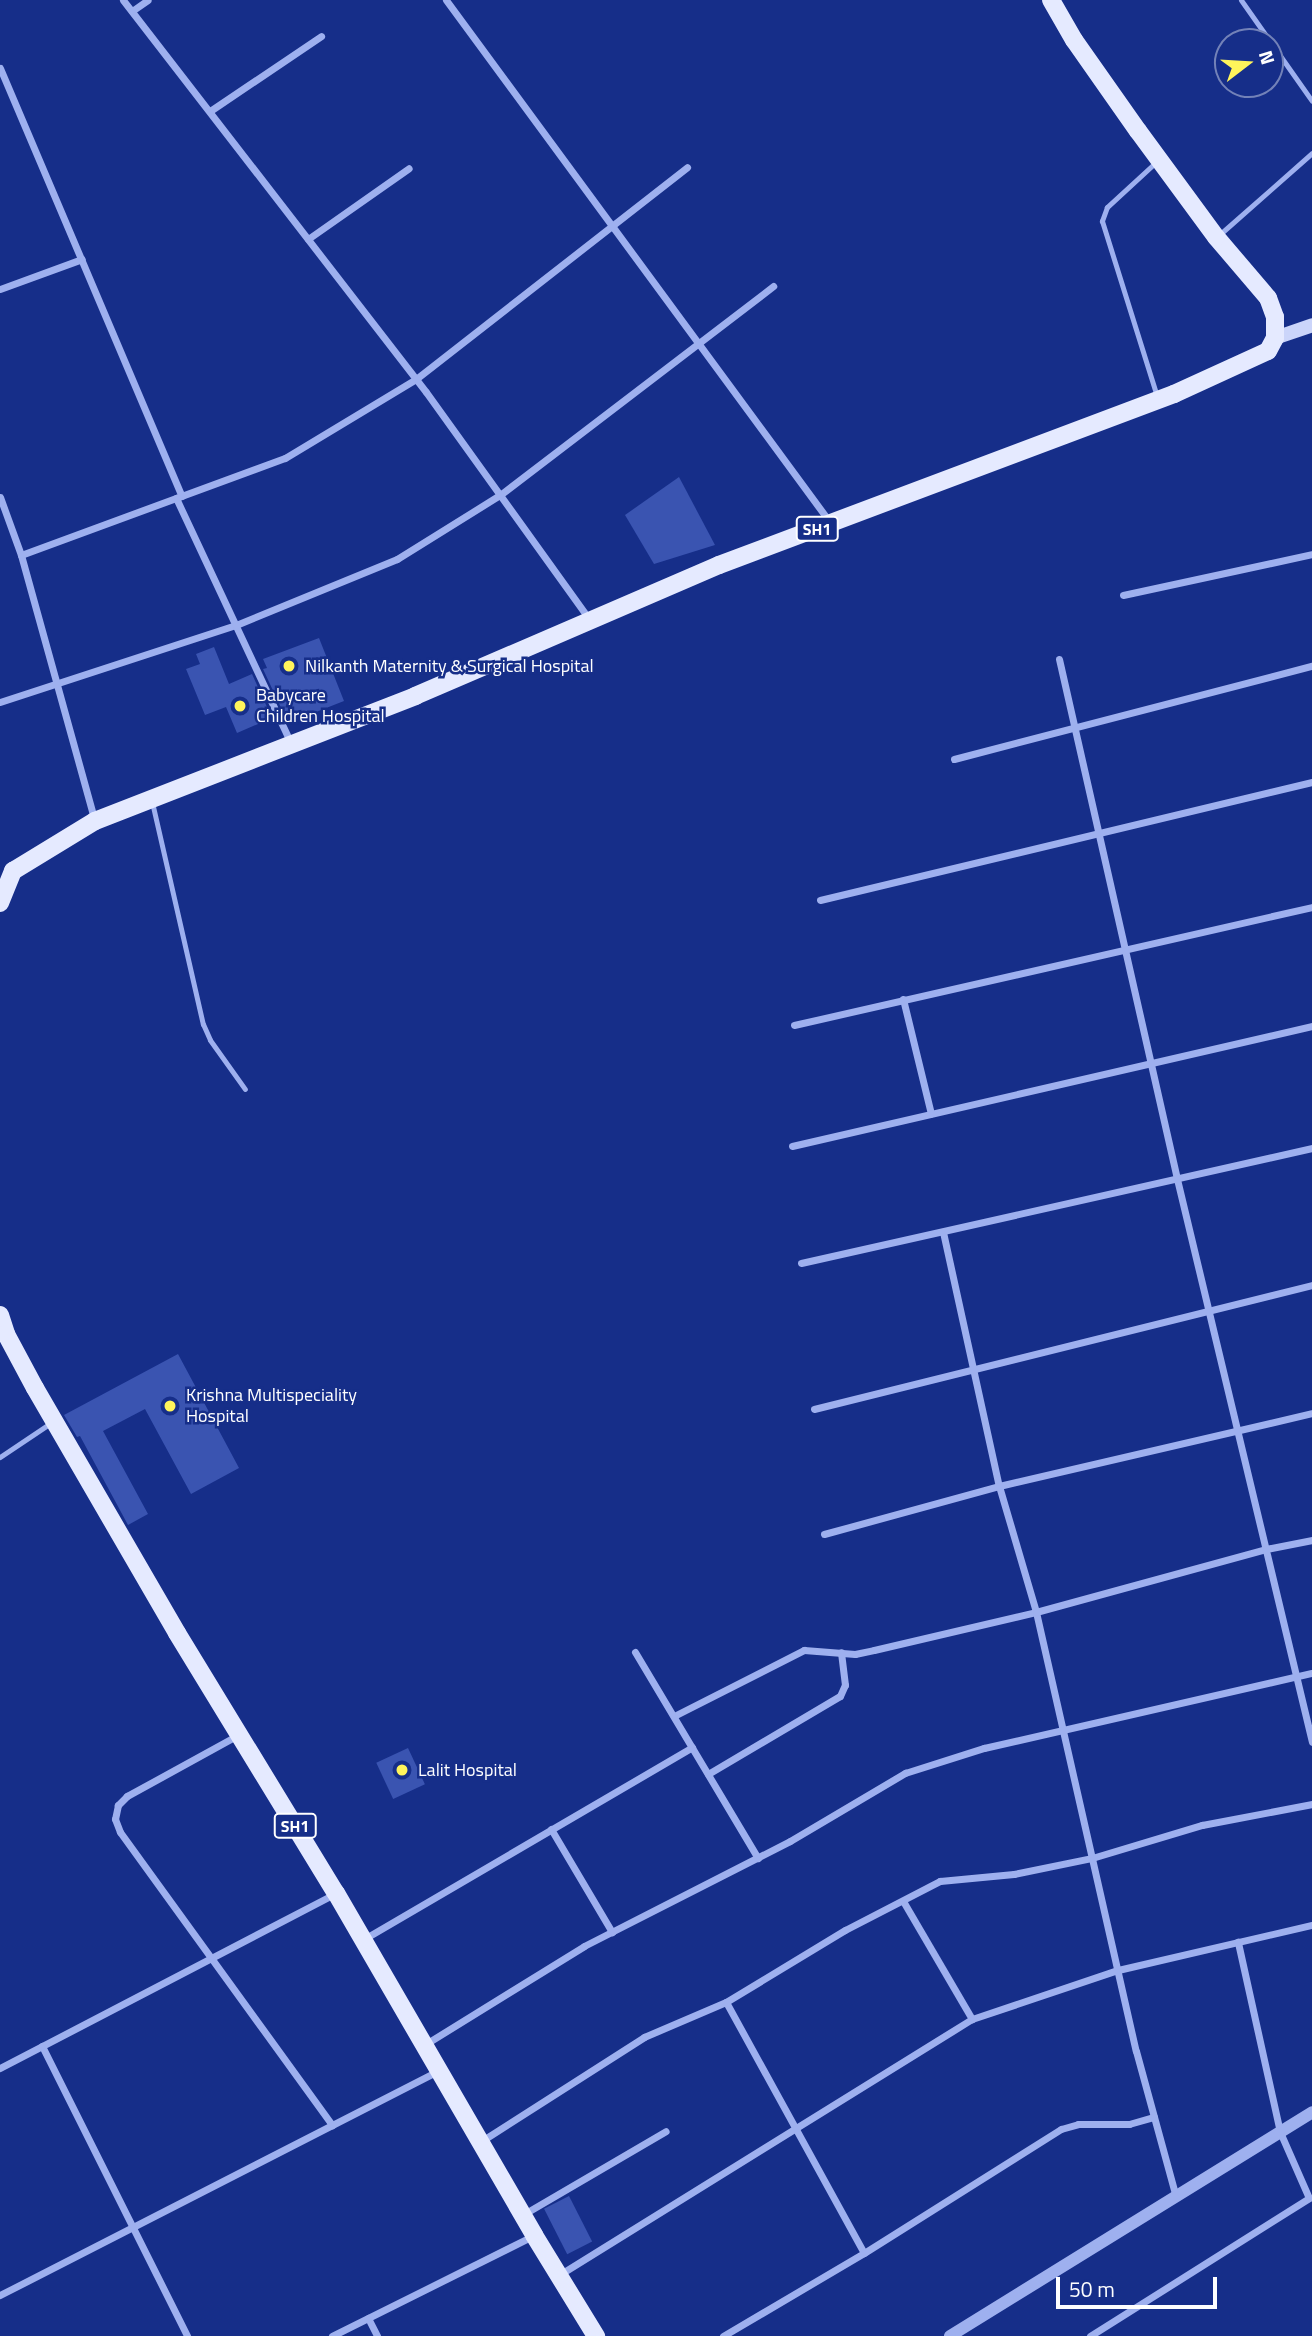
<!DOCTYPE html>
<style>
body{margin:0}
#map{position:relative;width:1312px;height:2336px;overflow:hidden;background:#162e89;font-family:"Titillium Web",sans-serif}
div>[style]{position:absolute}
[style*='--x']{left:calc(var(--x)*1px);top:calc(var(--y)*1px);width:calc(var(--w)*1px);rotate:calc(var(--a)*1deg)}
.building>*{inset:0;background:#3a54b1;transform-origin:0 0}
.service>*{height:5px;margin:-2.5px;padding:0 2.5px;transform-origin:2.5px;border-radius:2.5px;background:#9eb0ef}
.minor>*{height:7px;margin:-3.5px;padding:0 3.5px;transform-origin:3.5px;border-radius:3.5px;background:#9eb0ef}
.tertiary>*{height:12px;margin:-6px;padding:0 6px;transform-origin:6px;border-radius:6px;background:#9eb0ef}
.secondary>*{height:14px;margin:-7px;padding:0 7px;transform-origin:7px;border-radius:7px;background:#cbd5fa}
.primary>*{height:18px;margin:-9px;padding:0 9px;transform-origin:9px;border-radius:9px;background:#e5eaff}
.dots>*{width:19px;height:19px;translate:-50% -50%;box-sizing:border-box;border:4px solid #162e89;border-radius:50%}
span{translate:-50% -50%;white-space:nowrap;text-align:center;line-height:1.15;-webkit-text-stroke:5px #162e89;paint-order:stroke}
.shield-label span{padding:2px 5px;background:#162e89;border:2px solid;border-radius:5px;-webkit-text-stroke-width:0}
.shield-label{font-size:16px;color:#fff;font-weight:700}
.poi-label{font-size:18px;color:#fff}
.left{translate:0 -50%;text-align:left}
.north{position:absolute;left:1214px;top:28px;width:70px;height:70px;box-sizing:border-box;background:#162e89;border:2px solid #7382b8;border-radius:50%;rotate:73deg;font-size:19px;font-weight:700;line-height:28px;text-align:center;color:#fff}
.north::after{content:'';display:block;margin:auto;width:24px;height:32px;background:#fff45b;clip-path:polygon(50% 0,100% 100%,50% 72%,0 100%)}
.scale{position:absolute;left:1056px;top:2277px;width:161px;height:32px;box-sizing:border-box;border:4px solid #fff;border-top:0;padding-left:9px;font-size:21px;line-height:24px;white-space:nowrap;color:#fff;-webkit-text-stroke:5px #162e89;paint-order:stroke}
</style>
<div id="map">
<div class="building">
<div style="clip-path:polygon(679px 477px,715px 545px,654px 564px,625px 515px)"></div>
<div style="clip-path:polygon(319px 638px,344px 701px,288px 723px,263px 669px,267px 668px,263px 659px)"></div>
<div style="clip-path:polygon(214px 647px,229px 684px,252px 674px,272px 718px,237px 733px,226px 707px,205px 715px,186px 669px,200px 664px,196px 654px)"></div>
<div style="clip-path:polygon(178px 1354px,239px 1468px,191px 1494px,145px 1409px,103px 1431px,148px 1514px,128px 1525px,80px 1436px,77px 1437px,64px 1415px)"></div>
<div style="left:408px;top:1748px;width:40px;height:35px;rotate:65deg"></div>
<div style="left:569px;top:2196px;width:51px;height:28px;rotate:63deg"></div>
</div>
<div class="service">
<div style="--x:1241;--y:0;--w:123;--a:54.9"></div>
<div style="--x:1156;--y:162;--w:67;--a:137.4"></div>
<div style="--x:1107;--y:207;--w:15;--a:110"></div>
<div style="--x:1102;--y:221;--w:184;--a:72.6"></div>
<div style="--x:1219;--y:235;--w:124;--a:-41.4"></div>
<div style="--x:152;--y:802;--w:228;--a:77.1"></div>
<div style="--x:203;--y:1024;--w:17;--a:66"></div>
<div style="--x:210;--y:1040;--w:60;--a:54.5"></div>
<div style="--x:0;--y:1457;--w:63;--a:-33.9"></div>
</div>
<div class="minor">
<div style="--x:123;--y:0;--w:495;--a:52.3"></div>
<div style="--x:426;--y:392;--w:281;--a:54.3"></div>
<div style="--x:446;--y:0;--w:647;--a:53.68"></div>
<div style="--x:132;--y:11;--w:19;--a:-35"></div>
<div style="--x:0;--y:68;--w:465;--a:67"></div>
<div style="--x:210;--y:111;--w:134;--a:-34"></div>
<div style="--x:308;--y:239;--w:123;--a:-35.1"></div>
<div style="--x:0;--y:289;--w:87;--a:-20.1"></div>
<div style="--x:0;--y:497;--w:62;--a:70.1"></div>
<div style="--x:21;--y:555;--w:276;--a:74.5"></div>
<div style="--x:176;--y:498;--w:272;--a:64.9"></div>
<div style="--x:21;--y:555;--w:281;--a:-20.2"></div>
<div style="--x:285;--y:458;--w:153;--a:-31.1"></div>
<div style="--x:416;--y:379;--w:344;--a:-38"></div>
<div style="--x:1123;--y:595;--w:193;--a:-12.2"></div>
<div style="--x:1059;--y:659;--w:533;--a:77.21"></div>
<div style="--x:1177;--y:1179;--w:579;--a:76.52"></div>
<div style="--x:0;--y:702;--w:248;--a:-18.1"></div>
<div style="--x:236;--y:625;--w:174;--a:-22.3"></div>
<div style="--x:397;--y:559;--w:121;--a:-31.9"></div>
<div style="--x:500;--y:495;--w:344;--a:-37.4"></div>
<div style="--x:954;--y:759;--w:370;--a:-14.6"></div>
<div style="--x:820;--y:900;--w:506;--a:-13.49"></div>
<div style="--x:903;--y:999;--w:118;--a:76.3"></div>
<div style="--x:794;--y:1025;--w:531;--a:-12.83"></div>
<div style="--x:792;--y:1146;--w:534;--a:-12.99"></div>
<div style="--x:943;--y:1232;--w:260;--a:77.6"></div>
<div style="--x:999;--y:1486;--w:131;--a:73.6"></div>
<div style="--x:1036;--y:1612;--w:450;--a:77.2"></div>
<div style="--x:1136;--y:2051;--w:151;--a:74.7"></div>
<div style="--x:801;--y:1263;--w:524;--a:-12.68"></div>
<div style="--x:814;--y:1409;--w:513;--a:-13.98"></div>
<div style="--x:824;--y:1534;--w:181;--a:-15.3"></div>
<div style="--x:999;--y:1486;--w:321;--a:-13.1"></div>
<div style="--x:635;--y:1652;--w:240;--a:59.2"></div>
<div style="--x:674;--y:1716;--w:146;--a:-26.9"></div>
<div style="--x:804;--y:1650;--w:51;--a:4.5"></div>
<div style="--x:855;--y:1654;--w:19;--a:-12"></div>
<div style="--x:874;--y:1650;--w:166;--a:-13.2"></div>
<div style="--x:1036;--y:1612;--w:238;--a:-15.3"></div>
<div style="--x:1266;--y:1549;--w:47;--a:-11.1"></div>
<div style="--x:238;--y:1735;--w:127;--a:151.2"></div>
<div style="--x:127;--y:1796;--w:13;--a:135"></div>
<div style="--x:118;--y:1805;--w:14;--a:102"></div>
<div style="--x:115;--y:1819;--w:14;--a:69"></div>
<div style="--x:120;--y:1832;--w:362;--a:54.1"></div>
<div style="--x:708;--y:1774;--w:153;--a:-30.6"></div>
<div style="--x:840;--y:1696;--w:12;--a:-66"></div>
<div style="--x:845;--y:1685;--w:33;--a:-97"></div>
<div style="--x:551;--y:1829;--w:120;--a:59.4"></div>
<div style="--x:903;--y:1901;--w:137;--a:59.7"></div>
<div style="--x:364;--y:1939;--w:380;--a:-30.3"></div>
<div style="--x:726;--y:2002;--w:286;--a:61.2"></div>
<div style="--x:424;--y:2045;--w:188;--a:-31.7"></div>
<div style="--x:584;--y:1946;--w:231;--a:-27"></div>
<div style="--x:790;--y:1841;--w:134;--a:-30.6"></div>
<div style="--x:905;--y:1773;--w:83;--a:-17.6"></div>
<div style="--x:984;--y:1748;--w:336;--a:-12.9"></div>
<div style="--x:42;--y:2046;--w:324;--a:63.4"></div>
<div style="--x:0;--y:2068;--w:379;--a:-27.5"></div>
<div style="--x:480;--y:2142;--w:195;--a:-32.6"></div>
<div style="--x:644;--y:2037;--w:89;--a:-23.1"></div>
<div style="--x:726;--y:2002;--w:139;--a:-31.2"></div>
<div style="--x:845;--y:1930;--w:107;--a:-27.3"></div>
<div style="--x:940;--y:1881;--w:74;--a:-5.4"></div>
<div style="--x:1014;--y:1874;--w:80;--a:-11.6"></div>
<div style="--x:1092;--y:1858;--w:115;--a:-16.7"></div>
<div style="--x:1202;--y:1825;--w:112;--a:-10.8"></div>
<div style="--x:524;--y:2214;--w:164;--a:-30.3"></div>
<div style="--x:559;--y:2275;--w:486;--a:-31.8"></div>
<div style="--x:972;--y:2019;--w:154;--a:-18.6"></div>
<div style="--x:1118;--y:1970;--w:199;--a:-13.1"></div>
<div style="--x:0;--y:2295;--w:492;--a:-27.1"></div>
<div style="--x:368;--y:2318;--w:20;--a:63"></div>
<div style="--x:332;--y:2336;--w:225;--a:-26.5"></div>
<div style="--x:723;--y:2336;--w:164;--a:-30.5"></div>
<div style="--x:864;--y:2253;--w:233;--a:-32.2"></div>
<div style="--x:1061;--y:2129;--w:18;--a:-16"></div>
<div style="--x:1078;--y:2124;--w:51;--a:0"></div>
<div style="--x:1129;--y:2124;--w:26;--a:-16"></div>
<div style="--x:1090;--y:2336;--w:259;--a:-32.2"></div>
<div style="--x:1309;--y:2198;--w:72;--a:-113.7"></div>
<div style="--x:1280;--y:2132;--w:195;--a:-102.5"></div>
</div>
<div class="tertiary">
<div style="--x:950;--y:2336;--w:426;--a:-31.7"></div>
</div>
<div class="secondary">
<div style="--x:1275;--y:338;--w:39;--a:-19"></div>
</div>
<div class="primary">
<div style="--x:0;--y:903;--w:35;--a:-68"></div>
<div style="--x:13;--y:871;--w:96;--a:-31.4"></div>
<div style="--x:95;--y:821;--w:344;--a:-21.3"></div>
<div style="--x:415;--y:696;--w:331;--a:-23.3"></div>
<div style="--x:719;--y:565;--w:486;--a:-20.6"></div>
<div style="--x:1174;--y:394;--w:103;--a:-24.6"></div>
<div style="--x:1268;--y:351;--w:15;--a:-62"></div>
<div style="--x:1275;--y:338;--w:21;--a:-90"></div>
<div style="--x:1275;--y:317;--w:20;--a:-110"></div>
<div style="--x:1268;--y:298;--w:80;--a:-130.4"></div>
<div style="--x:1216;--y:237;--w:132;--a:-126.3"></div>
<div style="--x:1138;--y:131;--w:111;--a:-125.1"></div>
<div style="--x:1074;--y:40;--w:46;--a:-119.9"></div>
<div style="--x:0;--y:1315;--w:20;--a:72"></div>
<div style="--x:6;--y:1334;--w:61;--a:61.8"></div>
<div style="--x:35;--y:1388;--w:283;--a:59.9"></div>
<div style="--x:177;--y:1633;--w:305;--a:58.6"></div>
<div style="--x:336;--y:1893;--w:395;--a:59.9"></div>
<div style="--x:534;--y:2235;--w:119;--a:58.5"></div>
</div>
<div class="dots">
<div style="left:289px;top:666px;background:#fff45b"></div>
<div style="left:240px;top:706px;background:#fff45b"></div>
<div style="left:170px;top:1406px;background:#fff45b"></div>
<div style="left:402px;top:1770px;background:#fff45b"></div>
</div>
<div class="shield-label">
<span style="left:817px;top:529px">SH1</span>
<span style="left:295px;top:1826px">SH1</span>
</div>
<div class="poi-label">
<span class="left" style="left:305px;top:666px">Nilkanth Maternity &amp; Surgical Hospital</span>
<span class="left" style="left:256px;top:706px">Babycare<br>Children Hospital</span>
<span class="left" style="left:186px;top:1406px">Krishna Multispeciality<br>Hospital</span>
<span class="left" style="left:418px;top:1770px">Lalit Hospital</span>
</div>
<div class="north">N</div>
<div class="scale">50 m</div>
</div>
